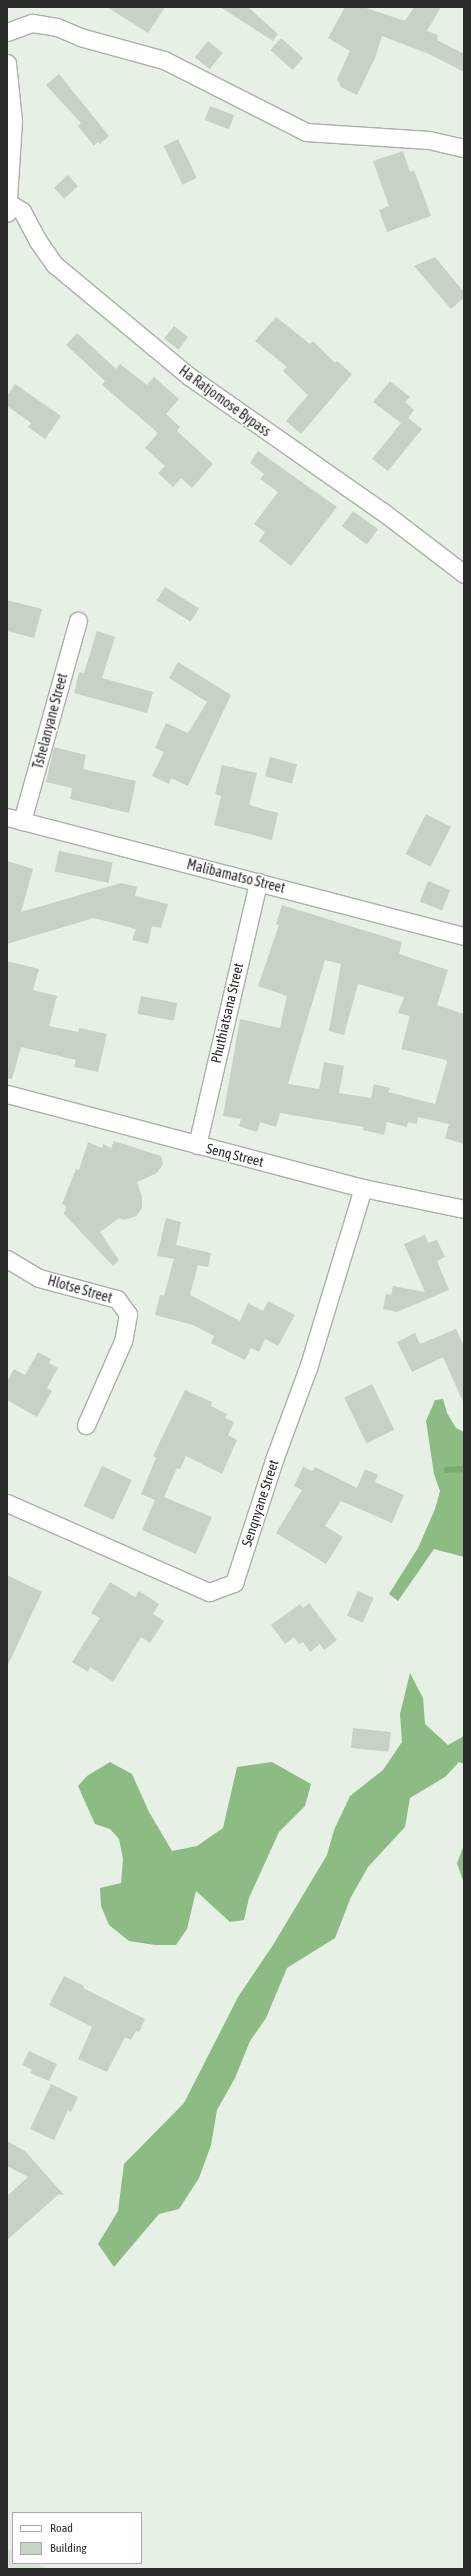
<!DOCTYPE html>
<style>
body{margin:0}
#map{position:relative;width:471px;height:2576px;overflow:hidden;background:#e6f0e5;font-family:"Asap Condensed",sans-serif}
div>[style]{position:absolute}
[style*='--x']{left:calc(var(--x)*1px);top:calc(var(--y)*1px);width:calc(var(--w)*1px);rotate:calc(var(--a)*1deg)}
.built>*{inset:0;background:#d9e8d6}
.forest>*{inset:0;background:#8cbb84}
.stream>*{height:6px;margin:-3px;padding:0 3px;transform-origin:3px;border-radius:3px;background:#7aa972}
.building>*{inset:0;background:#c8d1c6;transform-origin:0 0}
.roads{filter:drop-shadow(1px 0 #a9b1a7) drop-shadow(-1px 0 #a9b1a7) drop-shadow(0 1px #a9b1a7) drop-shadow(0 -1px #a9b1a7)}
.minor>*{height:17px;margin:-8.5px;padding:0 8.5px;transform-origin:8.5px;border-radius:8.5px;background:#fff}
span{translate:-50% -50%;white-space:nowrap;text-align:center;line-height:1.15;-webkit-text-stroke:3px #fff;paint-order:stroke}
.street-label{font-size:14px;color:#292c28}
.frame{position:absolute;inset:0;border:8px solid #292c28;pointer-events:none}
.legend{position:absolute;left:12px;top:2512px;width:130px;height:52px;box-sizing:border-box;background:#fff;border:1px solid #a9aba9;margin:0;padding:5px 7px;list-style:none;font-size:12px;color:#292c28}
.legend li{display:flex;align-items:center;gap:8px;height:20px}
.legend b{width:20px;border:1px solid #a9aba9}
</style>
<div id="map">
<div class="built">
<div style="clip-path:polygon(7px 2548px,13px 2551px,13px 2563px,37px 2563px,49px 2569px,7px 2569px)"></div>
</div>
<div class="forest">
<div style="clip-path:polygon(443px 1399px,447px 1413px,456px 1428px,464px 1432px,464px 1557px,434px 1549px,398px 1601px,389px 1594px,418px 1548px,435px 1509px,440px 1491px,434px 1474px,426px 1421px,435px 1400px)"></div>
<div style="clip-path:polygon(410px 1673px,423px 1698px,425px 1724px,448px 1745px,464px 1736px,464px 1764px,459px 1762px,445px 1777px,410px 1798px,405px 1827px,368px 1867px,351px 1897px,335px 1938px,287px 1968px,266px 2018px,250px 2041px,235px 2078px,217px 2110px,211px 2145px,199px 2178px,179px 2209px,159px 2214px,114px 2267px,98px 2244px,118px 2211px,124px 2164px,184px 2103px,238px 1997px,273px 1945px,327px 1855px,334px 1830px,350px 1796px,383px 1770px,402px 1742px,400px 1714px)"></div>
<div style="clip-path:polygon(110px 1762px,132px 1774px,149px 1812px,172px 1851px,197px 1846px,223px 1828px,237px 1767px,272px 1762px,311px 1784px,305px 1806px,279px 1832px,249px 1898px,244px 1920px,230px 1922px,196px 1891px,187px 1929px,176px 1945px,155px 1945px,129px 1941px,109px 1925px,101px 1906px,100px 1888px,121px 1883px,123px 1859px,119px 1839px,110px 1829px,95px 1824px,78px 1786px,87px 1776px)"></div>
<div style="clip-path:polygon(464px 1845px,464px 1884px,457px 1863px)"></div>
</div>
<div class="stream">
<div style="--x:447;--y:1470;--w:17;--a:-3"></div>
</div>
<div class="building">
<div style="clip-path:polygon(107px 7px,165px 7px,148px 33px)"></div>
<div style="clip-path:polygon(220px 7px,248px 7px,278px 34px,273px 41px)"></div>
<div style="clip-path:polygon(345px 7px,363px 7px,405px 21px,414px 7px,441px 7px,427px 31px,438px 35px,437px 40px,464px 54px,464px 72px,429px 54px,382px 36px,375px 58px,357px 95px,341px 87px,337px 79px,350px 51px,328px 38px)"></div>
<div style="left:281px;top:38px;width:30px;height:16px;rotate:42deg"></div>
<div style="left:208px;top:41px;width:19px;height:21px;rotate:39deg"></div>
<div style="clip-path:polygon(59px 74px,109px 136px,100px 144px,98px 142px,94px 146px,78px 126px,81px 123px,46px 85px)"></div>
<div style="left:210px;top:106px;width:26px;height:15px;rotate:21deg"></div>
<div style="left:178px;top:139px;width:43px;height:16px;rotate:64deg"></div>
<div style="clip-path:polygon(403px 151px,410px 172px,414px 170px,431px 216px,387px 232px,379px 210px,389px 206px,373px 161px)"></div>
<div style="left:68px;top:175px;width:15px;height:19px;rotate:48deg"></div>
<div style="clip-path:polygon(435px 257px,464px 292px,464px 298px,451px 309px,414px 266px)"></div>
<div style="clip-path:polygon(276px 317px,310px 344px,313px 341px,335px 363px,337px 361px,352px 374px,301px 434px,286px 421px,308px 395px,283px 371px,287px 367px,255px 341px)"></div>
<div style="left:174px;top:326px;width:18px;height:16px;rotate:38deg"></div>
<div style="clip-path:polygon(77px 333px,116px 369px,120px 364px,147px 385px,154px 377px,179px 399px,166px 414px,180px 427px,177px 431px,213px 464px,192px 488px,181px 478px,173px 487px,158px 473px,165px 466px,145px 448px,158px 433px,102px 385px,105px 381px,66px 345px)"></div>
<div style="clip-path:polygon(390px 381px,410px 397px,405px 402px,414px 410px,408px 418px,422px 429px,388px 471px,372px 459px,401px 423px,373px 402px)"></div>
<div style="clip-path:polygon(15px 384px,61px 416px,45px 439px,28px 427px,31px 423px,7px 406px,7px 396px)"></div>
<div style="clip-path:polygon(258px 451px,337px 507px,291px 566px,259px 541px,265px 532px,254px 524px,278px 492px,260px 479px,264px 474px,250px 463px)"></div>
<div style="left:353px;top:511px;width:31px;height:19px;rotate:36deg"></div>
<div style="left:165px;top:587px;width:40px;height:16px;rotate:32deg"></div>
<div style="clip-path:polygon(7px 600px,42px 609px,34px 638px,7px 631px)"></div>
<div style="clip-path:polygon(97px 631px,115px 637px,102px 678px,153px 692px,147px 713px,74px 693px,79px 672px,84px 673px)"></div>
<div style="clip-path:polygon(178px 662px,231px 695px,188px 786px,171px 778px,169px 784px,152px 776px,164px 752px,155px 748px,166px 723px,188px 733px,207px 702px,169px 678px)"></div>
<div style="clip-path:polygon(54px 747px,86px 755px,83px 769px,136px 781px,129px 813px,70px 799px,72px 788px,46px 782px)"></div>
<div style="left:270px;top:757px;width:28px;height:20px;rotate:15deg"></div>
<div style="clip-path:polygon(222px 765px,257px 773px,249px 805px,278px 813px,272px 840px,214px 825px,221px 796px,215px 794px)"></div>
<div style="left:426px;top:814px;width:28px;height:45px;rotate:27deg"></div>
<div style="left:59px;top:851px;width:55px;height:21px;rotate:12deg"></div>
<div style="clip-path:polygon(7px 861px,33px 869px,21px 912px,121px 883px,137px 887px,135px 896px,168px 904px,161px 928px,152px 926px,148px 944px,132px 940px,136px 929px,94px 918px,7px 944px)"></div>
<div style="left:428px;top:881px;width:24px;height:22px;rotate:22deg"></div>
<div style="clip-path:polygon(evenodd,282px 905px,402px 942px,399px 954px,448px 970px,437px 1005px,464px 1014px,464px 1144px,445px 1138px,449px 1124px,418px 1117px,417px 1124px,408px 1122px,407px 1127px,387px 1122px,384px 1135px,363px 1130px,364px 1127px,280px 1113px,276px 1127px,260px 1122px,257px 1132px,239px 1126px,241px 1119px,223px 1116px,240px 1019px,280px 1028px,287px 996px,258px 986px,279px 925px,276px 924px,282px 905px,325px 960px,341px 964px,329px 1031px,344px 1035px,358px 984px,404px 997px,398px 1013px,410px 1016px,401px 1049px,446px 1060px,447px 1062px,435px 1104px,388px 1092px,390px 1088px,374px 1084px,371px 1098px,339px 1093px,344px 1066px,324px 1062px,319px 1089px,288px 1084px,325px 960px)"></div>
<div style="clip-path:polygon(7px 961px,39px 969px,33px 990px,57px 996px,49px 1026px,78px 1032px,79px 1028px,107px 1034px,98px 1072px,74px 1067px,76px 1060px,21px 1047px,12px 1079px,7px 1078px)"></div>
<div style="left:141px;top:996px;width:37px;height:18px;rotate:11deg"></div>
<div style="clip-path:polygon(114px 1141px,161px 1156px,163px 1164px,157px 1173px,137px 1182px,142px 1197px,142px 1208px,136px 1216px,124px 1220px,119px 1218px,100px 1232px,119px 1260px,113px 1266px,64px 1214px,66px 1206px,62px 1204px,76px 1169px,79px 1170px,88px 1142px,102px 1148px,103px 1144px,111px 1148px)"></div>
<div style="clip-path:polygon(166px 1218px,181px 1222px,176px 1245px,211px 1253px,208px 1267px,198px 1265px,190px 1295px,240px 1321px,248px 1303px,263px 1311px,268px 1301px,295px 1315px,278px 1346px,265px 1339px,259px 1352px,251px 1348px,245px 1360px,211px 1343px,214px 1336px,193px 1325px,155px 1315px,160px 1295px,164px 1296px,174px 1259px,157px 1256px)"></div>
<div style="clip-path:polygon(425px 1235px,428px 1243px,437px 1240px,445px 1257px,437px 1261px,449px 1290px,397px 1312px,383px 1309px,386px 1294px,391px 1295px,393px 1286px,425px 1292px,404px 1244px)"></div>
<div style="clip-path:polygon(456px 1329px,464px 1346px,464px 1404px,443px 1357px,412px 1372px,397px 1342px,415px 1333px,420px 1344px)"></div>
<div style="clip-path:polygon(38px 1352px,51px 1359px,49px 1363px,58px 1368px,47px 1388px,52px 1391px,37px 1417px,7px 1400px,7px 1382px,14px 1369px,25px 1375px)"></div>
<div style="left:372px;top:1384px;width:51px;height:31px;rotate:64deg"></div>
<div style="clip-path:polygon(185px 1390px,212px 1402px,211px 1406px,227px 1414px,225px 1418px,234px 1422px,228px 1435px,237px 1440px,222px 1474px,186px 1456px,180px 1469px,177px 1468px,164px 1497px,212px 1517px,196px 1554px,142px 1530px,155px 1500px,141px 1494px,156px 1458px,153px 1456px)"></div>
<div style="left:102px;top:1466px;width:33px;height:44px;rotate:25deg"></div>
<div style="clip-path:polygon(303px 1467px,312px 1471px,315px 1467px,357px 1488px,365px 1469px,378px 1475px,375px 1482px,404px 1495px,392px 1523px,341px 1501px,325px 1526px,343px 1537px,326px 1564px,276px 1533px,302px 1490px,294px 1486px)"></div>
<div style="clip-path:polygon(7px 1575px,42px 1592px,7px 1667px)"></div>
<div style="clip-path:polygon(110px 1582px,135px 1597px,139px 1591px,159px 1604px,153px 1614px,164px 1621px,150px 1643px,141px 1637px,113px 1682px,90px 1667px,88px 1672px,72px 1662px,100px 1618px,91px 1613px)"></div>
<div style="left:358px;top:1591px;width:17px;height:27px;rotate:24deg"></div>
<div style="clip-path:polygon(309px 1603px,337px 1640px,324px 1650px,320px 1644px,310px 1652px,303px 1642px,299px 1644px,294px 1637px,285px 1644px,271px 1625px,300px 1604px,303px 1608px)"></div>
<div style="left:353px;top:1728px;width:38px;height:20px;rotate:6deg"></div>
<div style="clip-path:polygon(64px 1976px,84px 1986px,83px 1988px,145px 2019px,139px 2032px,136px 2031px,131px 2040px,125px 2037px,107px 2072px,78px 2059px,92px 2027px,49px 2005px)"></div>
<div style="clip-path:polygon(29px 2051px,57px 2064px,49px 2081px,30px 2073px,32px 2070px,22px 2065px)"></div>
<div style="clip-path:polygon(51px 2084px,78px 2097px,71px 2112px,68px 2110px,54px 2140px,30px 2129px)"></div>
<div style="clip-path:polygon(7px 2141px,25px 2151px,64px 2195px,59px 2194px,7px 2240px,7px 2196px,28px 2177px,7px 2166px)"></div>
</div>
<div class="roads">
<div class="minor">
<div style="--x:7;--y:32;--w:27;--a:-20"></div>
<div style="--x:32;--y:23;--w:25;--a:9"></div>
<div style="--x:57;--y:27;--w:25;--a:23"></div>
<div style="--x:80;--y:37;--w:87;--a:15.3"></div>
<div style="--x:164;--y:60;--w:159;--a:26.9"></div>
<div style="--x:306;--y:132;--w:123;--a:3.7"></div>
<div style="--x:429;--y:140;--w:36;--a:13"></div>
<div style="--x:7;--y:63;--w:58;--a:84.1"></div>
<div style="--x:13;--y:121;--w:92;--a:93.7"></div>
<div style="--x:9;--y:203;--w:15;--a:32"></div>
<div style="--x:22;--y:211;--w:34;--a:62"></div>
<div style="--x:38;--y:241;--w:29;--a:55"></div>
<div style="--x:55;--y:265;--w:175;--a:39.7"></div>
<div style="--x:190;--y:377;--w:236;--a:35"></div>
<div style="--x:383;--y:512;--w:102;--a:37.4"></div>
<div style="--x:7;--y:817;--w:472;--a:14.6"></div>
<div style="--x:22;--y:821;--w:208;--a:-74.4"></div>
<div style="--x:7;--y:1094;--w:368;--a:14.8"></div>
<div style="--x:363;--y:1188;--w:103;--a:11.7"></div>
<div style="--x:197;--y:1145;--w:270;--a:-76.9"></div>
<div style="--x:7;--y:1259;--w:37;--a:31"></div>
<div style="--x:39;--y:1278;--w:81;--a:15.1"></div>
<div style="--x:117;--y:1299;--w:19;--a:54"></div>
<div style="--x:128;--y:1314;--w:27;--a:100"></div>
<div style="--x:123;--y:1341;--w:92;--a:113.8"></div>
<div style="--x:7;--y:1503;--w:221;--a:23.8"></div>
<div style="--x:209;--y:1592;--w:27;--a:-20"></div>
<div style="--x:234;--y:1583;--w:133;--a:-72"></div>
<div style="--x:275;--y:1457;--w:95;--a:-69.7"></div>
<div style="--x:308;--y:1368;--w:188;--a:-73"></div>
</div>
</div>
<div class="street-label">
<span style="left:225px;top:401px;rotate:36deg">Ha Ratjomose Bypass</span>
<span style="left:50px;top:721px;rotate:-75deg">Tshelanyane Street</span>
<span style="left:236px;top:876px;rotate:14deg">Malibamatso Street</span>
<span style="left:227px;top:1013px;rotate:-77deg">Phuthiatsana Street</span>
<span style="left:235px;top:1155px;rotate:14deg">Senq Street</span>
<span style="left:80px;top:1289px;rotate:16deg">Hlotse Street</span>
<span style="left:260px;top:1503px;rotate:-72deg">Senqnyane Street</span>
</div>
<div class="frame"></div>
<ul class="legend">
<li><b style="height:5px;background:#fff"></b>Road</li>
<li><b style="height:11px;background:#c8d1c6"></b>Building</li>
</ul>
</div>
